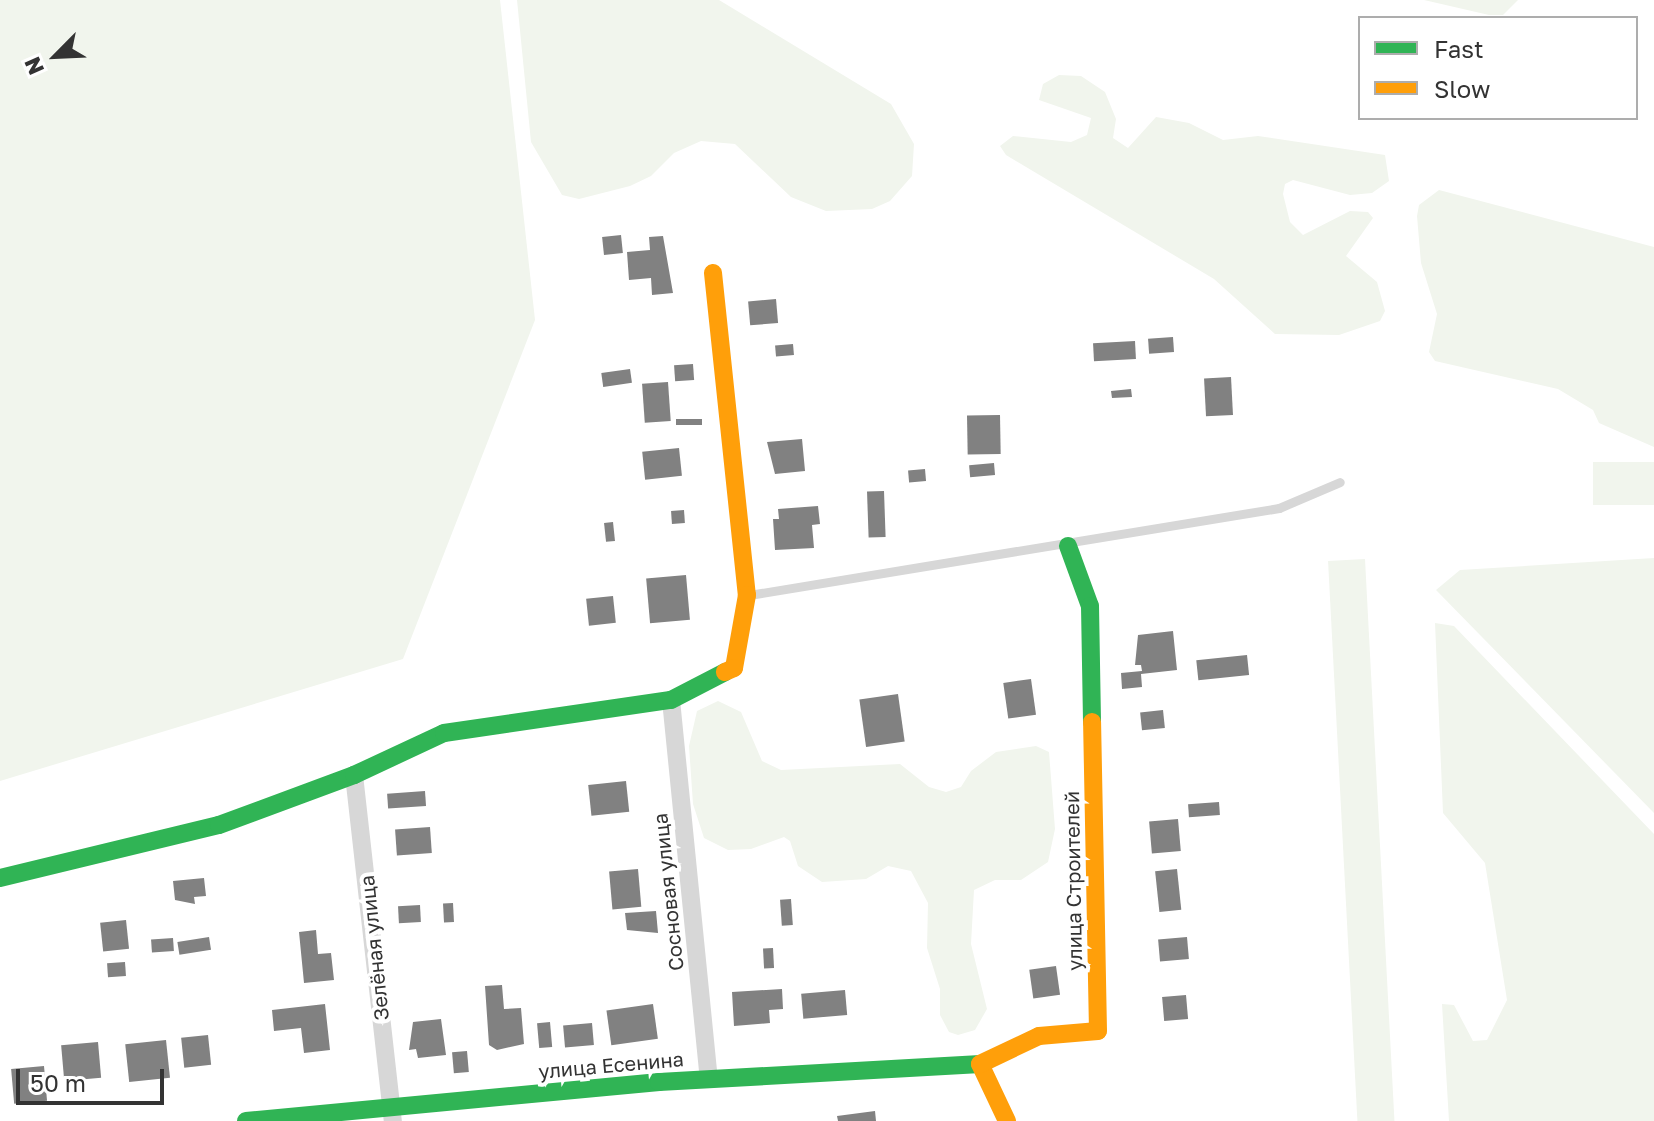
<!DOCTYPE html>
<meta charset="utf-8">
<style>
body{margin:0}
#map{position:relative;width:1654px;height:1121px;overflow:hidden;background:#fff;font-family:"Golos Text",sans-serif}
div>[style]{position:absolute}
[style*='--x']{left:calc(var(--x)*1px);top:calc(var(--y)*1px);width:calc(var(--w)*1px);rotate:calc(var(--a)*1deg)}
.green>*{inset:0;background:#f1f5ed;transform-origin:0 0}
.building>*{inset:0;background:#818181;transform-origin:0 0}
.lane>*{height:9px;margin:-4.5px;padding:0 4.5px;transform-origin:4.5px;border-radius:4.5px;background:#d7d7d7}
.street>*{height:18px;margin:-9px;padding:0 9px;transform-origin:9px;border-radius:9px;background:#d7d7d7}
.fast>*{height:18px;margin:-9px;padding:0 9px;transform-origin:9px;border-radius:9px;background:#30b455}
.slow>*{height:18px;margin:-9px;padding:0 9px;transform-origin:9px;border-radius:9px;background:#ff9f0a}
span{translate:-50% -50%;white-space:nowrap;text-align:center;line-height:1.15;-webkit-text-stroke:8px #fff;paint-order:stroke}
.street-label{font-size:20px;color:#333}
.legend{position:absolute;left:1358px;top:16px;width:280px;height:104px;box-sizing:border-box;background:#fff;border:2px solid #adadad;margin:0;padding:10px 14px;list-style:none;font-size:24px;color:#333}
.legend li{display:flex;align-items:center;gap:16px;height:40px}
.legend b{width:40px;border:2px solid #adadad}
.north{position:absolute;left:16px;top:16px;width:80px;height:80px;-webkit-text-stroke:6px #fff;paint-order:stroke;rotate:246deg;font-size:22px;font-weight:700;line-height:32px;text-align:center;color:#333}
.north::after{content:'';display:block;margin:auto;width:28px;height:36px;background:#333;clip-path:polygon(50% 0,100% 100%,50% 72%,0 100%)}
.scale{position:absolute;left:16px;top:1069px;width:148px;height:36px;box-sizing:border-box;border:4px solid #333;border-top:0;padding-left:10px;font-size:24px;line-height:28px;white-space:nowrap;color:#333;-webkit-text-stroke:6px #fff;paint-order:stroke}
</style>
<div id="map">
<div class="green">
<div style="clip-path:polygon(0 0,500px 0,535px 320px,403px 659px,0 781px)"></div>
<div style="clip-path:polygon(517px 0,719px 0,891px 104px,914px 144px,912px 176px,890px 201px,872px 209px,826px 211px,791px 197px,735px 144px,701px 141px,674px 153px,651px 176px,630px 186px,579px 199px,562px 195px,531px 142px)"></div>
<div style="clip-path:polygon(1424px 0,1518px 0,1503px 15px,1489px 15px)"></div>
<div style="clip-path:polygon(1059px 75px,1081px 76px,1105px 92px,1116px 119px,1113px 138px,1128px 148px,1156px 117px,1189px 123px,1223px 140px,1258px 136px,1385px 155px,1389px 181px,1372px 193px,1350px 195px,1293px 180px,1285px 184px,1283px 194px,1290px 222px,1303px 235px,1350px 211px,1368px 212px,1373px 218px,1346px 256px,1377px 282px,1385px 311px,1380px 321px,1339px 335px,1275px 334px,1214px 279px,1006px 155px,1000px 146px,1013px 136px,1071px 142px,1087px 135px,1091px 118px,1039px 100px,1043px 84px)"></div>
<div style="clip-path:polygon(1439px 190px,1654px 247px,1654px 447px,1599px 423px,1593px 410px,1558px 389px,1435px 361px,1429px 352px,1437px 314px,1421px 263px,1417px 216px,1419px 205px)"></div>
<div style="left:1654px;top:462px;width:43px;height:61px;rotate:90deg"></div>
<div style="clip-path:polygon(1654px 558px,1654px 813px,1436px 590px,1460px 570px)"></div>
<div style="left:1365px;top:559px;width:563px;height:37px;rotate:87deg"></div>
<div style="clip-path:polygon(1435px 623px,1454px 626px,1654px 834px,1654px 1121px,1449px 1121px,1442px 1004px,1454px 1005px,1473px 1041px,1487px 1040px,1507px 1000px,1485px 863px,1443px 813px)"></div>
<div style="clip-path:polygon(718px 701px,741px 712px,762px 761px,781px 770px,900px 764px,929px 787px,946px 792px,961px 787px,971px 771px,996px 752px,1036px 746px,1049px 752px,1055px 829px,1048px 862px,1021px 880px,995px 880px,974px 890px,971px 944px,987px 1009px,975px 1030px,958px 1035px,949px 1032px,940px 1015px,940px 989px,927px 948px,928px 903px,911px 871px,888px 866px,866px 879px,822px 882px,798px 866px,790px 841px,784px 837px,751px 849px,728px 850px,704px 838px,693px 804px,689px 746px,697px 711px)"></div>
</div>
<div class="building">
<div style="left:621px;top:235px;width:18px;height:19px;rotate:84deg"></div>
<div style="clip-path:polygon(663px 236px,673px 293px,652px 295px,651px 278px,629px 280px,627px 252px,650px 250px,649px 237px)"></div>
<div style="left:776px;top:299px;width:24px;height:28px;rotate:85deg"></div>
<div style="left:1173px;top:337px;width:15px;height:25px;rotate:86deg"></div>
<div style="left:1135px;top:341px;width:18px;height:42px;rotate:87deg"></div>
<div style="left:793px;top:344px;width:11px;height:18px;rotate:85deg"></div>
<div style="left:693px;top:364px;width:16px;height:19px;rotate:86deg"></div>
<div style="left:630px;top:369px;width:14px;height:29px;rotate:82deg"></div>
<div style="left:1231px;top:377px;width:38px;height:27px;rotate:87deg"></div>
<div style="left:668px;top:382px;width:39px;height:26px;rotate:86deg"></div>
<div style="clip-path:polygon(1131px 389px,1132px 397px,1112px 398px,1111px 391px)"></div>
<div style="left:1000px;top:415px;width:39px;height:33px;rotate:89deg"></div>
<div style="left:702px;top:419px;width:6px;height:26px;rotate:90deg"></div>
<div style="clip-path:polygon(802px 439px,805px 471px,775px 474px,767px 442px)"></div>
<div style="left:679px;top:448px;width:28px;height:37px;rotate:84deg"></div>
<div style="left:994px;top:463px;width:12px;height:25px;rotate:85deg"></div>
<div style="left:925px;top:469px;width:12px;height:17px;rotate:85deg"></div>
<div style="left:884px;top:491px;width:46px;height:17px;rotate:88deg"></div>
<div style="clip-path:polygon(818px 506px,820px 524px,812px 525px,814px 548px,775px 550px,773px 519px,779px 519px,778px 509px)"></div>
<div style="left:684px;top:510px;width:13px;height:13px;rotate:86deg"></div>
<div style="left:613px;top:522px;width:19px;height:9px;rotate:84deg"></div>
<div style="left:686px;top:575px;width:45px;height:40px;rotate:85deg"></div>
<div style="left:613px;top:596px;width:27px;height:27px;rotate:84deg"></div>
<div style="clip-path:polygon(1173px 631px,1177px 670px,1141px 674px,1142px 687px,1122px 689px,1121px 673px,1142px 671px,1141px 665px,1135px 665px,1138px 635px)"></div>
<div style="left:1247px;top:655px;width:20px;height:51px;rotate:84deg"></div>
<div style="left:1031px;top:679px;width:36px;height:28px;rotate:82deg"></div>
<div style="left:898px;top:694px;width:48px;height:39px;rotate:82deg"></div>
<div style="left:1163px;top:710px;width:18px;height:23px;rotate:84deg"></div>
<div style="left:626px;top:781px;width:31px;height:38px;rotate:84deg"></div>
<div style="left:425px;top:791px;width:15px;height:38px;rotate:86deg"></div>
<div style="left:1219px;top:802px;width:13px;height:31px;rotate:86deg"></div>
<div style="left:1178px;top:819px;width:32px;height:29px;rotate:85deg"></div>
<div style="left:430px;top:827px;width:26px;height:35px;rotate:86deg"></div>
<div style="left:638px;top:869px;width:38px;height:29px;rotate:85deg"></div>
<div style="left:1177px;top:869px;width:41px;height:22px;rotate:84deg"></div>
<div style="clip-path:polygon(204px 878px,206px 896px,194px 897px,195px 904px,175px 900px,173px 881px)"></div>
<div style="left:791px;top:899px;width:26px;height:11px;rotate:86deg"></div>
<div style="left:453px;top:903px;width:19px;height:10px;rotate:87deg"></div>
<div style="left:420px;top:905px;width:17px;height:22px;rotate:87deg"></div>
<div style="clip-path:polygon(656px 911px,658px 933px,627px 930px,625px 913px)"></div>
<div style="left:126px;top:920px;width:29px;height:26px;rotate:84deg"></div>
<div style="clip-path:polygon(316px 930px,318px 954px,331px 953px,334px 980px,304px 983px,299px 932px)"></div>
<div style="left:209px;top:937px;width:13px;height:32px;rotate:81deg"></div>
<div style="left:1187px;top:937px;width:22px;height:29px;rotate:85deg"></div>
<div style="left:173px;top:938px;width:13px;height:22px;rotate:86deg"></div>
<div style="left:773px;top:948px;width:20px;height:10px;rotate:87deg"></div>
<div style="left:125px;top:962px;width:14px;height:18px;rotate:86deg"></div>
<div style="left:1056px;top:966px;width:29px;height:27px;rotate:82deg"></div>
<div style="clip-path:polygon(502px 985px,504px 1009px,521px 1008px,524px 1044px,497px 1050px,489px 1045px,485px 986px)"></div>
<div style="clip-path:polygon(782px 989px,783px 1009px,769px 1010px,770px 1023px,734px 1026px,732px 992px)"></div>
<div style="left:845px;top:990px;width:25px;height:44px;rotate:85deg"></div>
<div style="left:1186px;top:995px;width:24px;height:24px;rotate:85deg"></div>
<div style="clip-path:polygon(325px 1004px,330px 1050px,304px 1053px,301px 1028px,274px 1031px,272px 1010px)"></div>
<div style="left:653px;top:1004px;width:35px;height:47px;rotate:82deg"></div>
<div style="clip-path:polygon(441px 1019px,446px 1055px,418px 1058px,416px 1049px,409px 1050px,413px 1022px)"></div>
<div style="left:550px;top:1022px;width:25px;height:13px;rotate:85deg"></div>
<div style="left:592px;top:1023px;width:22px;height:29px;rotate:85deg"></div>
<div style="left:208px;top:1035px;width:30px;height:27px;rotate:84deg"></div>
<div style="left:166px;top:1040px;width:38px;height:41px;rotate:84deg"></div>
<div style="left:98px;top:1042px;width:36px;height:37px;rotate:85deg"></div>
<div style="left:467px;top:1051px;width:21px;height:15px;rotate:85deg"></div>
<div style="left:44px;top:1066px;width:35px;height:33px;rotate:85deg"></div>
<div style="clip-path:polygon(875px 1111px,876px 1121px,838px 1121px,837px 1116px)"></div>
</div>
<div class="lane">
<div style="--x:749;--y:595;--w:537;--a:-9.32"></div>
<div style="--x:1279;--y:508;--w:66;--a:-23.1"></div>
</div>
<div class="street">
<div style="--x:671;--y:700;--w:381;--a:84.3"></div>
<div style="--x:354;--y:775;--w:348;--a:83.6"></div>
</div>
<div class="fast">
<div style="--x:1068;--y:546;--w:64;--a:69.9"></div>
<div style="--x:1090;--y:606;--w:116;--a:89"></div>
<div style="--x:0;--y:878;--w:225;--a:-13.6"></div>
<div style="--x:219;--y:825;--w:144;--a:-20.3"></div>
<div style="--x:354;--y:775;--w:99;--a:-25"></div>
<div style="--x:444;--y:733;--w:229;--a:-8.3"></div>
<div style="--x:671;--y:700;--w:61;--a:-27.4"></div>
<div style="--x:246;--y:1121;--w:415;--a:-5.4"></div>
<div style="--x:659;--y:1082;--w:322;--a:-3.2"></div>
</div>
<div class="slow">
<div style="--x:713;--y:273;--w:324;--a:84"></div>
<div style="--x:747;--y:595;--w:74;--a:100.1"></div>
<div style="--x:734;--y:668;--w:10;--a:156"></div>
<div style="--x:1007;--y:1121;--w:63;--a:-115.3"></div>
<div style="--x:980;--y:1064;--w:65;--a:-25.4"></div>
<div style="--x:1039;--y:1036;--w:59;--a:-4.8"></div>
<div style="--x:1098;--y:1031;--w:309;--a:-91.1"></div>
</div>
<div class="street-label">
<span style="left:1073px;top:881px;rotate:-91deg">улица Строителей</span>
<span style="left:668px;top:892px;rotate:-96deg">Сосновая улица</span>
<span style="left:374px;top:948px;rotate:-96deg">Зелёная улица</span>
<span style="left:611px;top:1065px;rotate:-5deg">улица Есенина</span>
</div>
<ul class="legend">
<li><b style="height:10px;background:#30b455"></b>Fast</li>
<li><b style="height:10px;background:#ff9f0a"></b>Slow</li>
</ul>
<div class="north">N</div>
<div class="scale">50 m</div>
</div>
